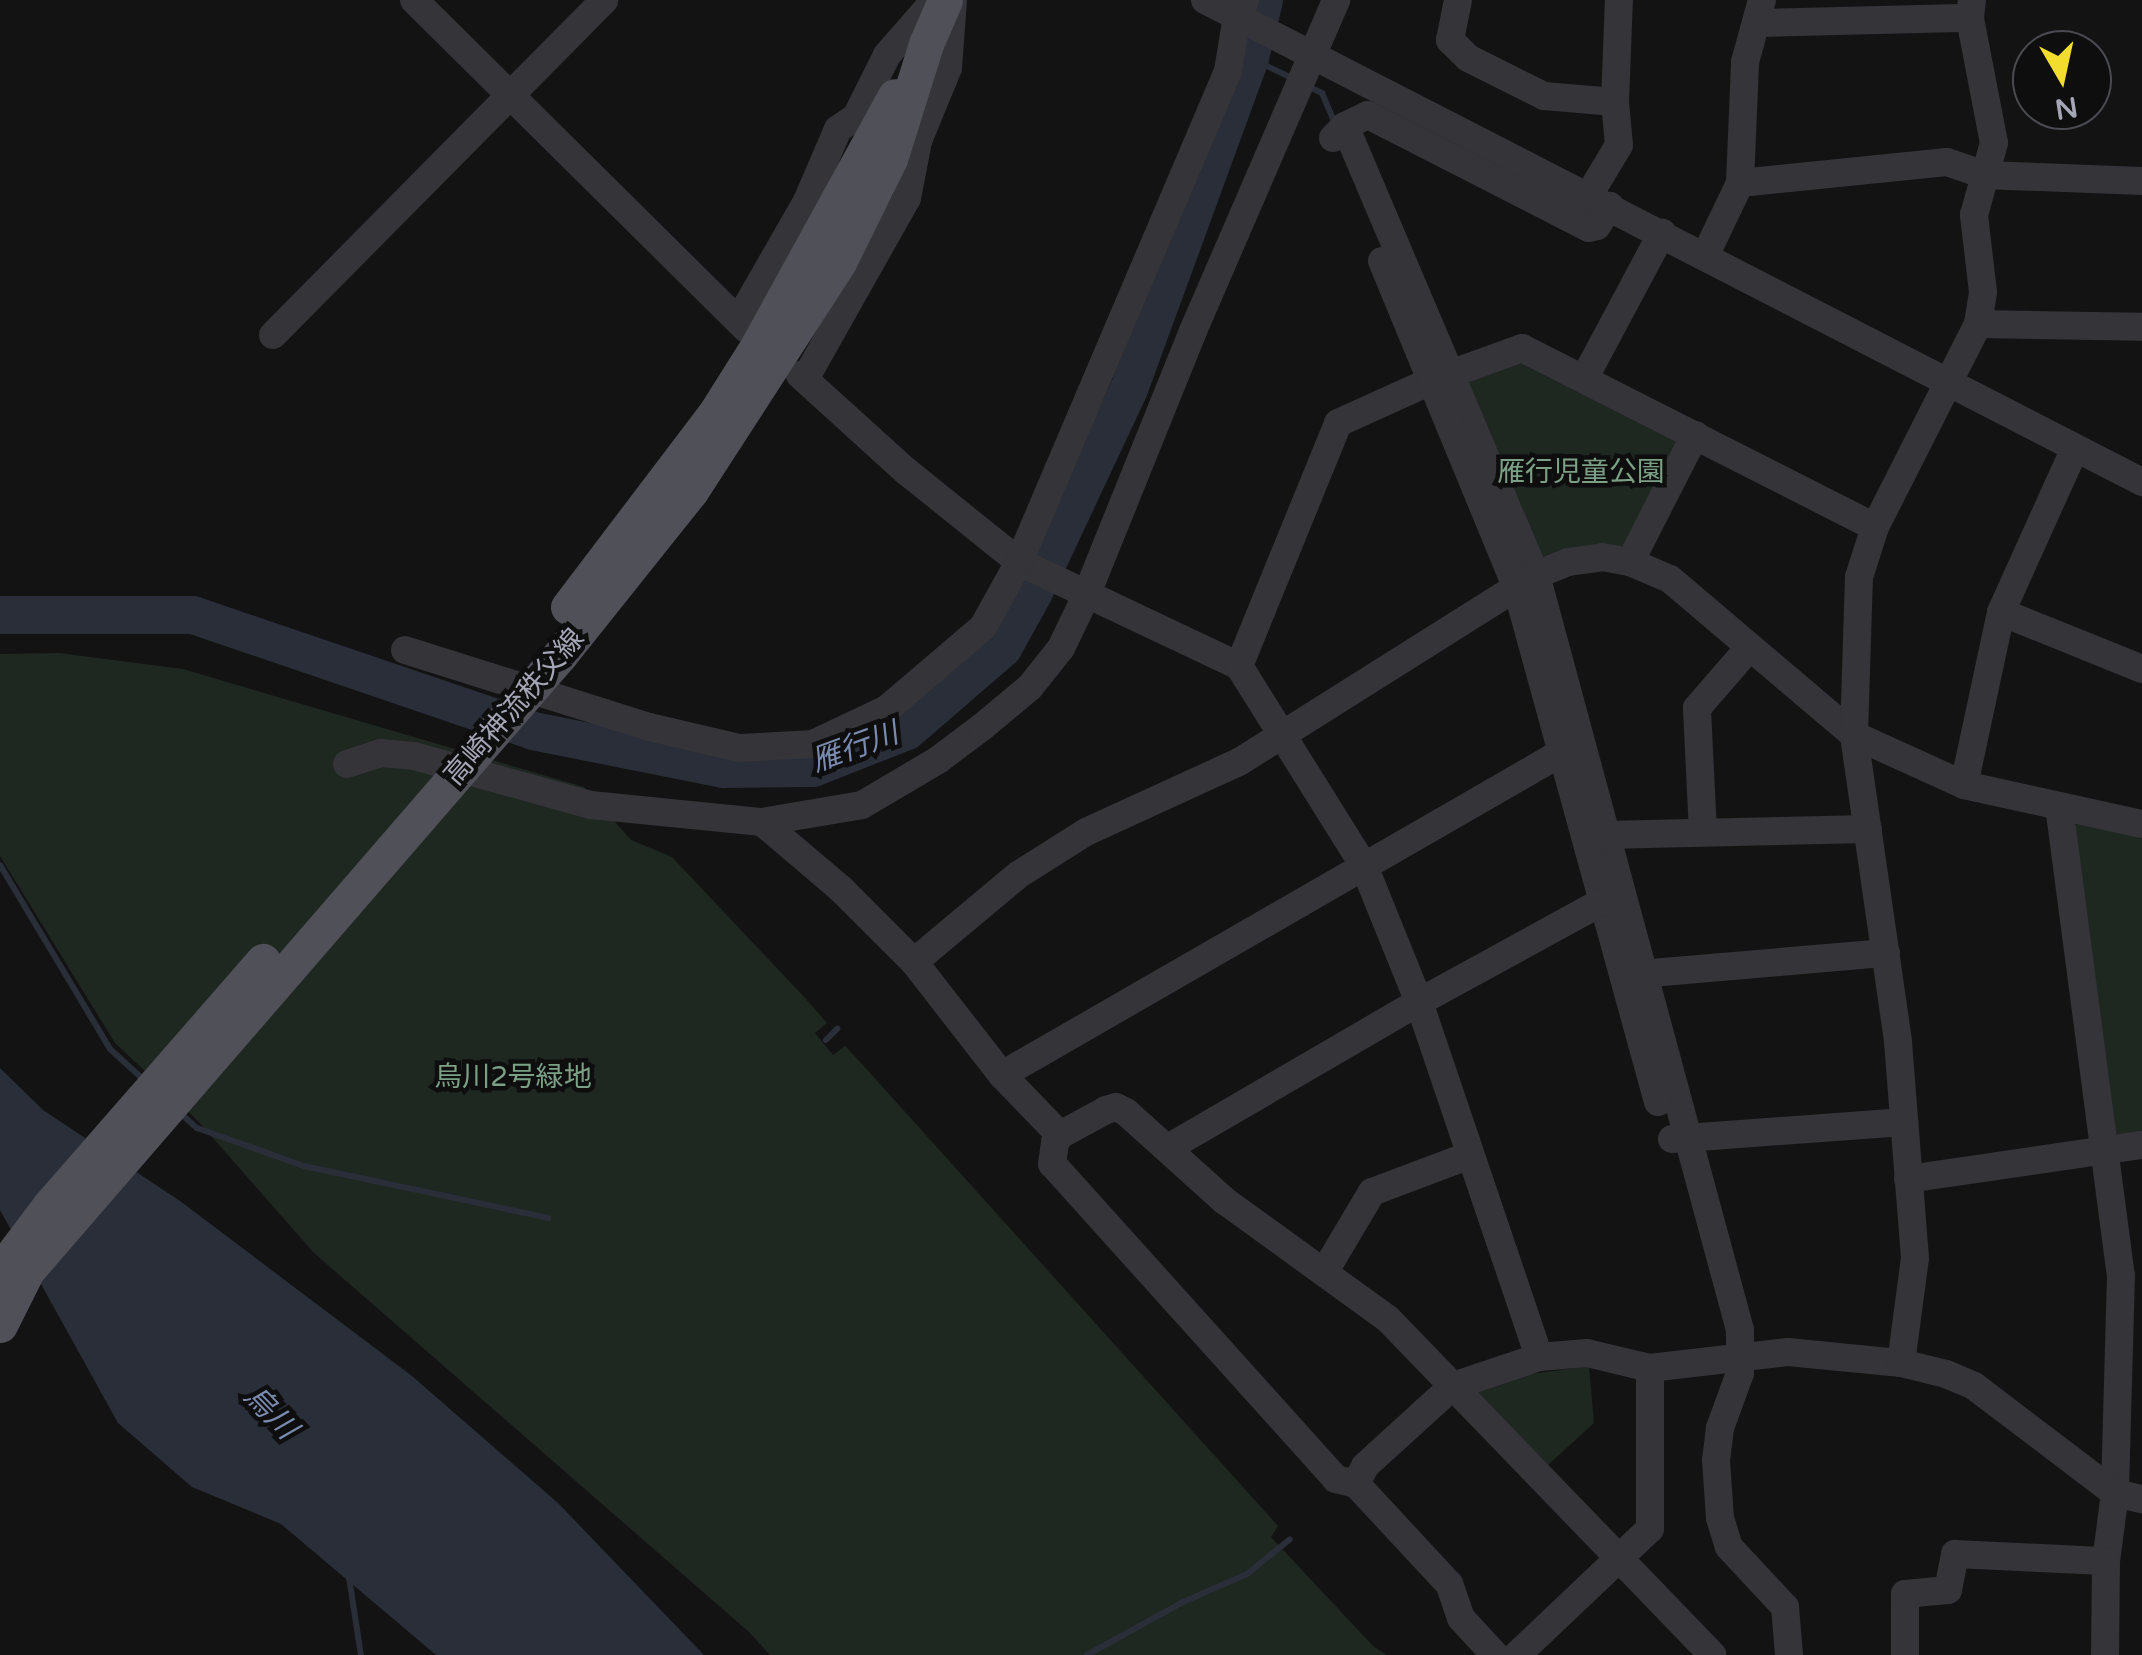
<!DOCTYPE html>
<meta charset="utf-8">
<style>
body{margin:0}
#map{position:relative;width:2142px;height:1655px;overflow:hidden;background:#131314;font-family:"Varela Round","Noto Sans JP",sans-serif}
div>[style]{position:absolute}
[style*='--x']{left:calc(var(--x)*1px);top:calc(var(--y)*1px);width:calc(var(--w)*1px);rotate:calc(var(--a)*1deg)}
.green>*{inset:0;background:#1f2721}
.water>*{inset:0;background:#292e38}
.stream>*{height:6px;margin:-3px;padding:0 3px;transform-origin:3px;border-radius:3px;background:#292e38}
.river>*{height:38px;margin:-19px;padding:0 19px;transform-origin:19px;border-radius:19px;background:#292e38}
.minor>*{height:28px;margin:-14px;padding:0 14px;transform-origin:14px;border-radius:14px;background:#343439}
.major>*{height:35px;margin:-17.5px;padding:0 17.5px;transform-origin:17.5px;border-radius:17.5px;background:#505058}
.major-bridge>*{height:35px;margin:-17.5px;padding:0 17.5px;transform-origin:17.5px;border-radius:17.5px;background:#505058}
span{translate:-50% -50%;white-space:nowrap;text-align:center;line-height:1.15;-webkit-text-stroke:9px #0e0e0f;paint-order:stroke}
.park-label{font-size:28px;color:#7ba086}
.street-label{font-size:28px;color:#a4a6b5}
.water-label{font-size:30px;color:#7b8bb0;font-style:italic}
.north{position:absolute;left:2012px;top:30px;width:100px;height:100px;box-sizing:border-box;background:#0e0e0f;border:2px solid #4a4b51;border-radius:50%;rotate:171deg;font-size:28px;font-weight:700;line-height:40px;text-align:center;color:#a4a6b5}
.north::after{content:'';display:block;margin:auto;width:35px;height:45px;background:#f2dc2d;clip-path:polygon(50% 0,100% 100%,50% 72%,0 100%)}
</style>
<div id="map">
<div class="green">
<div style="clip-path:polygon(1520px 361px,1677px 438px,1681px 447px,1627px 545px,1543px 560px,1464px 390px,1468px 380px)"></div>
<div style="clip-path:polygon(59px 653px,183px 669px,584px 787px,631px 840px,672px 857px,806px 999px,827px 1023px,815px 1033px,833px 1055px,845px 1046px,861px 1063px,1278px 1526px,1271px 1537px,1374px 1647px,1387px 1655px,770px 1655px,749px 1632px,314px 1253px,198px 1121px,115px 1043px,0 856px,0 654px)"></div>
<div style="clip-path:polygon(2085px 821px,2142px 834px,2142px 1132px,2120px 1136px,2112px 1131px,2071px 827px)"></div>
<div style="clip-path:polygon(1589px 1366px,1594px 1423px,1548px 1465px,1473px 1393px,1509px 1377px)"></div>
</div>
<div class="water">
<div style="clip-path:polygon(0 1068px,43px 1110px,180px 1201px,412px 1376px,558px 1503px,704px 1655px,436px 1655px,281px 1524px,192px 1487px,118px 1423px,0 1210px)"></div>
</div>
<div class="stream">
<div style="--x:1250;--y:58;--w:49;--a:25.5"></div>
<div style="--x:1305;--y:85;--w:19;--a:25"></div>
<div style="--x:1322;--y:93;--w:34;--a:67"></div>
<div style="--x:0;--y:865;--w:214;--a:59.1"></div>
<div style="--x:110;--y:1049;--w:46;--a:42.4"></div>
<div style="--x:826;--y:1040;--w:16;--a:-45"></div>
<div style="--x:179;--y:1112;--w:24;--a:42"></div>
<div style="--x:197;--y:1128;--w:114;--a:19.6"></div>
<div style="--x:304;--y:1166;--w:250;--a:12"></div>
<div style="--x:349;--y:1577;--w:79;--a:81.3"></div>
<div style="--x:1087;--y:1655;--w:110;--a:-28.9"></div>
<div style="--x:1183;--y:1602;--w:70;--a:-23.6"></div>
<div style="--x:1247;--y:1574;--w:55;--a:-39.1"></div>
</div>
<div class="river">
<div style="--x:0;--y:615;--w:193;--a:0"></div>
<div style="--x:193;--y:615;--w:359;--a:18.8"></div>
<div style="--x:533;--y:731;--w:195;--a:11.3"></div>
<div style="--x:724;--y:769;--w:89;--a:-0.6"></div>
<div style="--x:813;--y:768;--w:101;--a:-21.5"></div>
<div style="--x:907;--y:731;--w:127;--a:-40.8"></div>
<div style="--x:1003;--y:648;--w:62;--a:-60.9"></div>
<div style="--x:1033;--y:594;--w:226;--a:-64.9"></div>
<div style="--x:1129;--y:389;--w:352;--a:-69.9"></div>
<div style="--x:1250;--y:58;--w:60;--a:-76.4"></div>
</div>
<div class="minor">
<div style="--x:414;--y:0;--w:468;--a:44.7"></div>
<div style="--x:1205;--y:0;--w:1054;--a:27.22"></div>
<div style="--x:1458;--y:0;--w:41;--a:101.3"></div>
<div style="--x:1450;--y:40;--w:25;--a:45"></div>
<div style="--x:1468;--y:58;--w:85;--a:26.6"></div>
<div style="--x:1544;--y:96;--w:71;--a:4.8"></div>
<div style="--x:1615;--y:102;--w:102;--a:-87.8"></div>
<div style="--x:1759;--y:23;--w:211;--a:-1.4"></div>
<div style="--x:1345;--y:126;--w:488;--a:67"></div>
<div style="--x:1536;--y:575;--w:782;--a:74.88"></div>
<div style="--x:1740;--y:1330;--w:43;--a:90"></div>
<div style="--x:1740;--y:1373;--w:59;--a:110"></div>
<div style="--x:1720;--y:1428;--w:32;--a:97"></div>
<div style="--x:1716;--y:1460;--w:58;--a:86.1"></div>
<div style="--x:1720;--y:1518;--w:30;--a:73"></div>
<div style="--x:1729;--y:1547;--w:82;--a:47"></div>
<div style="--x:1785;--y:1607;--w:48;--a:85.2"></div>
<div style="--x:1333;--y:138;--w:17;--a:-45"></div>
<div style="--x:1345;--y:126;--w:25;--a:-26"></div>
<div style="--x:1368;--y:115;--w:248;--a:27.1"></div>
<div style="--x:1589;--y:228;--w:8;--a:-14"></div>
<div style="--x:1597;--y:226;--w:24;--a:-57"></div>
<div style="--x:1740;--y:183;--w:208;--a:-5.8"></div>
<div style="--x:1947;--y:162;--w:40;--a:18.9"></div>
<div style="--x:1985;--y:175;--w:157;--a:2.2"></div>
<div style="--x:1589;--y:195;--w:58;--a:-59"></div>
<div style="--x:1619;--y:145;--w:43;--a:-95.3"></div>
<div style="--x:1705;--y:256;--w:81;--a:-64.4"></div>
<div style="--x:1740;--y:183;--w:121;--a:-87.6"></div>
<div style="--x:1745;--y:62;--w:64;--a:-74.7"></div>
<div style="--x:1382;--y:261;--w:355;--a:67.6"></div>
<div style="--x:1517;--y:589;--w:532;--a:74.63"></div>
<div style="--x:740;--y:318;--w:135;--a:-60.2"></div>
<div style="--x:807;--y:201;--w:78;--a:-66.7"></div>
<div style="--x:838;--y:129;--w:22;--a:-34"></div>
<div style="--x:856;--y:117;--w:69;--a:-63.4"></div>
<div style="--x:887;--y:55;--w:73;--a:-48.9"></div>
<div style="--x:1978;--y:324;--w:164;--a:1"></div>
<div style="--x:273;--y:335;--w:471;--a:-45.3"></div>
<div style="--x:800;--y:375;--w:143;--a:42.2"></div>
<div style="--x:906;--y:471;--w:145;--a:38.8"></div>
<div style="--x:1019;--y:562;--w:243;--a:25.3"></div>
<div style="--x:1239;--y:666;--w:236;--a:58"></div>
<div style="--x:1364;--y:866;--w:147;--a:68"></div>
<div style="--x:1419;--y:1002;--w:375;--a:71.3"></div>
<div style="--x:805;--y:379;--w:208;--a:-60.6"></div>
<div style="--x:907;--y:198;--w:58;--a:-79.1"></div>
<div style="--x:918;--y:141;--w:79;--a:-67.7"></div>
<div style="--x:948;--y:68;--w:68;--a:-85.8"></div>
<div style="--x:1584;--y:379;--w:166;--a:-61.9"></div>
<div style="--x:1630;--y:562;--w:143;--a:-62.9"></div>
<div style="--x:2001;--y:612;--w:152;--a:22"></div>
<div style="--x:405;--y:650;--w:256;--a:17.5"></div>
<div style="--x:649;--y:727;--w:92;--a:13.1"></div>
<div style="--x:739;--y:748;--w:74;--a:-3.1"></div>
<div style="--x:813;--y:744;--w:82;--a:-25.3"></div>
<div style="--x:887;--y:709;--w:126;--a:-40.5"></div>
<div style="--x:983;--y:627;--w:74;--a:-61"></div>
<div style="--x:1019;--y:562;--w:534;--a:-66.94"></div>
<div style="--x:1228;--y:71;--w:56;--a:-80.7"></div>
<div style="--x:1237;--y:16;--w:18;--a:-63"></div>
<div style="--x:1239;--y:666;--w:262;--a:-67.8"></div>
<div style="--x:1338;--y:423;--w:102;--a:-24.3"></div>
<div style="--x:1431;--y:381;--w:97;--a:-19.9"></div>
<div style="--x:1522;--y:348;--w:396;--a:26.9"></div>
<div style="--x:347;--y:764;--w:36;--a:-18"></div>
<div style="--x:381;--y:753;--w:33;--a:5"></div>
<div style="--x:414;--y:756;--w:184;--a:15.5"></div>
<div style="--x:591;--y:805;--w:172;--a:5.7"></div>
<div style="--x:762;--y:822;--w:101;--a:-9.6"></div>
<div style="--x:862;--y:805;--w:88;--a:-30.6"></div>
<div style="--x:938;--y:760;--w:55;--a:-36.9"></div>
<div style="--x:982;--y:727;--w:62;--a:-39.8"></div>
<div style="--x:1030;--y:687;--w:50;--a:-51.5"></div>
<div style="--x:1061;--y:648;--w:58;--a:-64.3"></div>
<div style="--x:1086;--y:596;--w:286;--a:-68"></div>
<div style="--x:1193;--y:331;--w:361;--a:-66.6"></div>
<div style="--x:1964;--y:785;--w:177;--a:-77.9"></div>
<div style="--x:2001;--y:612;--w:180;--a:-65.7"></div>
<div style="--x:2059;--y:806;--w:473;--a:82.5"></div>
<div style="--x:2121;--y:1275;--w:218;--a:91.6"></div>
<div style="--x:2115;--y:1493;--w:69;--a:97.5"></div>
<div style="--x:2106;--y:1561;--w:94;--a:90.6"></div>
<div style="--x:762;--y:822;--w:104;--a:40.3"></div>
<div style="--x:841;--y:889;--w:103;--a:45"></div>
<div style="--x:914;--y:962;--w:143;--a:52.1"></div>
<div style="--x:1002;--y:1075;--w:83;--a:46"></div>
<div style="--x:1703;--y:832;--w:124;--a:-92.8"></div>
<div style="--x:1697;--y:708;--w:79;--a:-49.1"></div>
<div style="--x:1590;--y:840;--w:15;--a:-20"></div>
<div style="--x:1604;--y:835;--w:264;--a:-1.3"></div>
<div style="--x:914;--y:962;--w:136;--a:-39.9"></div>
<div style="--x:1018;--y:875;--w:80;--a:-32.3"></div>
<div style="--x:1086;--y:832;--w:168;--a:-24.6"></div>
<div style="--x:1239;--y:762;--w:351;--a:-32.2"></div>
<div style="--x:1536;--y:575;--w:35;--a:-22"></div>
<div style="--x:1568;--y:562;--w:34;--a:-8"></div>
<div style="--x:1602;--y:557;--w:28;--a:10"></div>
<div style="--x:1630;--y:562;--w:43;--a:23"></div>
<div style="--x:1670;--y:579;--w:241;--a:40.3"></div>
<div style="--x:1854;--y:735;--w:121;--a:24.4"></div>
<div style="--x:1964;--y:785;--w:182;--a:12.4"></div>
<div style="--x:1628;--y:975;--w:259;--a:-4.9"></div>
<div style="--x:1002;--y:1075;--w:659;--a:-29.95"></div>
<div style="--x:1672;--y:1139;--w:233;--a:-4.2"></div>
<div style="--x:1168;--y:1148;--w:290;--a:-30.2"></div>
<div style="--x:1419;--y:1002;--w:209;--a:-28.7"></div>
<div style="--x:1602;--y:902;--w:14;--a:-8"></div>
<div style="--x:1908;--y:1179;--w:236;--a:-8.3"></div>
<div style="--x:1325;--y:1271;--w:92;--a:-59.3"></div>
<div style="--x:1372;--y:1192;--w:103;--a:-20.6"></div>
<div style="--x:1901;--y:1363;--w:106;--a:-82.4"></div>
<div style="--x:1915;--y:1258;--w:218;--a:-94.5"></div>
<div style="--x:1898;--y:1041;--w:309;--a:-98.2"></div>
<div style="--x:1854;--y:735;--w:158;--a:-88.2"></div>
<div style="--x:1859;--y:577;--w:52;--a:-72.3"></div>
<div style="--x:1875;--y:527;--w:228;--a:-63.1"></div>
<div style="--x:1978;--y:324;--w:32;--a:-81"></div>
<div style="--x:1983;--y:292;--w:78;--a:-96.7"></div>
<div style="--x:1974;--y:215;--w:75;--a:-74.5"></div>
<div style="--x:1994;--y:143;--w:127;--a:-100.9"></div>
<div style="--x:1970;--y:18;--w:18;--a:-84"></div>
<div style="--x:1356;--y:1484;--w:20;--a:-63"></div>
<div style="--x:1365;--y:1466;--w:119;--a:-42.3"></div>
<div style="--x:1453;--y:1386;--w:91;--a:-18.6"></div>
<div style="--x:1539;--y:1357;--w:48;--a:-4.8"></div>
<div style="--x:1587;--y:1353;--w:65;--a:13.4"></div>
<div style="--x:1650;--y:1368;--w:139;--a:-6.6"></div>
<div style="--x:1788;--y:1352;--w:114;--a:5.6"></div>
<div style="--x:1901;--y:1363;--w:46;--a:13.7"></div>
<div style="--x:1946;--y:1374;--w:30;--a:23"></div>
<div style="--x:1974;--y:1386;--w:177;--a:37.2"></div>
<div style="--x:2115;--y:1493;--w:28;--a:13"></div>
<div style="--x:1495;--y:1655;--w:50;--a:-132.6"></div>
<div style="--x:1461;--y:1618;--w:36;--a:-109"></div>
<div style="--x:1449;--y:1584;--w:137;--a:-132.9"></div>
<div style="--x:1356;--y:1484;--w:21;--a:-166"></div>
<div style="--x:1336;--y:1479;--w:424;--a:-132"></div>
<div style="--x:1052;--y:1164;--w:22;--a:-82"></div>
<div style="--x:1055;--y:1142;--w:9;--a:-54"></div>
<div style="--x:1060;--y:1135;--w:52;--a:-28.5"></div>
<div style="--x:1106;--y:1110;--w:10;--a:-17"></div>
<div style="--x:1116;--y:1107;--w:11;--a:27"></div>
<div style="--x:1126;--y:1112;--w:133;--a:42"></div>
<div style="--x:1225;--y:1201;--w:201;--a:35.9"></div>
<div style="--x:1388;--y:1319;--w:467;--a:46"></div>
<div style="--x:1517;--y:1655;--w:183;--a:-43.5"></div>
<div style="--x:1650;--y:1529;--w:161;--a:-90"></div>
<div style="--x:1905;--y:1655;--w:61;--a:-90"></div>
<div style="--x:1905;--y:1594;--w:43;--a:-5.3"></div>
<div style="--x:1948;--y:1590;--w:37;--a:-79"></div>
<div style="--x:1955;--y:1554;--w:151;--a:2.7"></div>
</div>
<div class="major">
<div style="--x:568;--y:607;--w:241;--a:-52.8"></div>
<div style="--x:714;--y:415;--w:83;--a:-57.8"></div>
<div style="--x:758;--y:345;--w:284;--a:-61.2"></div>
<div style="--x:560;--y:655;--w:210;--a:-51.4"></div>
<div style="--x:691;--y:491;--w:273;--a:-57.1"></div>
<div style="--x:839;--y:262;--w:115;--a:-63.7"></div>
<div style="--x:890;--y:159;--w:121;--a:-72.6"></div>
<div style="--x:926;--y:44;--w:48;--a:-66.6"></div>
<div style="--x:0;--y:1271;--w:83;--a:-52.9"></div>
<div style="--x:0;--y:1325;--w:56;--a:-63.4"></div>
</div>
<div class="major-bridge">
<div style="--x:50;--y:1205;--w:324;--a:-48.9"></div>
<div style="--x:0;--y:1302;--w:856;--a:-49.12"></div>
</div>
<div class="park-label">
<span style="left:1581px;top:472px">雁行児童公園</span>
<span style="left:513px;top:1077px">烏川2号緑地</span>
</div>
<div class="street-label">
<span style="left:514px;top:707px;rotate:-49deg">高崎神流秩父線</span>
</div>
<div class="water-label">
<span style="left:855px;top:748px;rotate:-20deg">雁行川</span>
<span style="left:270px;top:1413px;rotate:46deg">烏川</span>
</div>
<div class="north">N</div>
</div>
